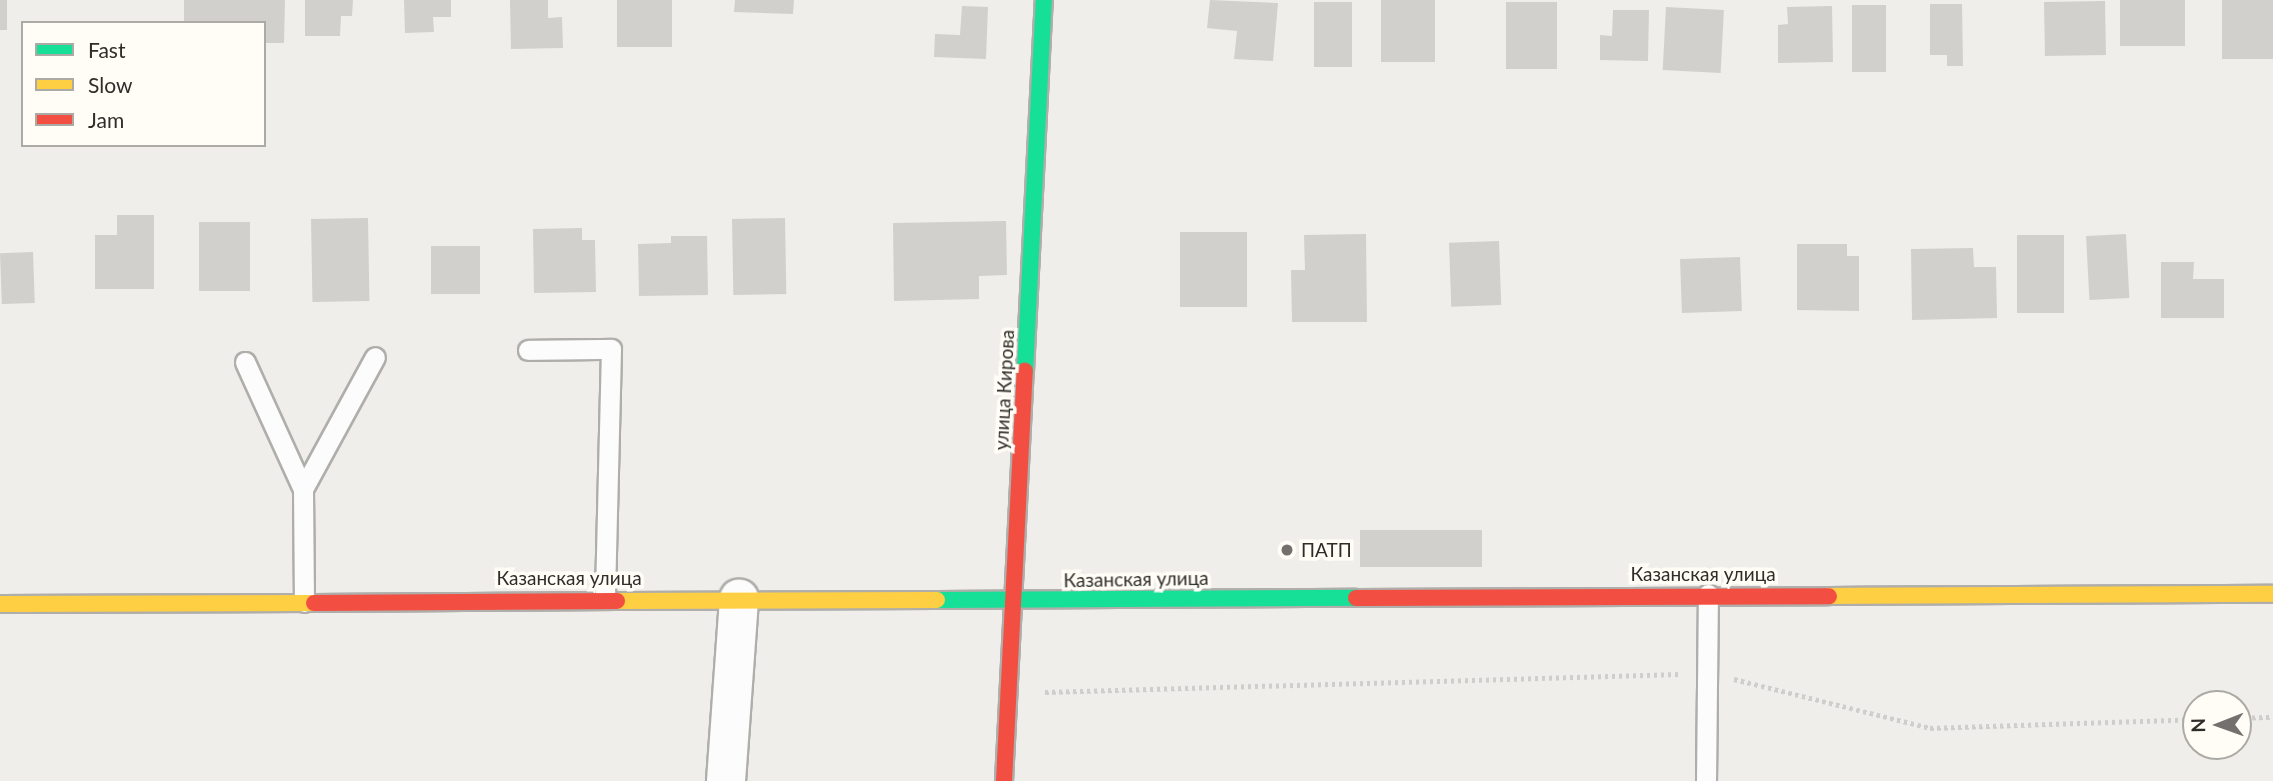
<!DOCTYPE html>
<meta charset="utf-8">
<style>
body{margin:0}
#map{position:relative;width:2273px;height:781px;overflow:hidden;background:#f0eeeb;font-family:Lato,sans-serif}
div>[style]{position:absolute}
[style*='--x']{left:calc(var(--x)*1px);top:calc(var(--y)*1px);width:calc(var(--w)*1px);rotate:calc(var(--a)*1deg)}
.building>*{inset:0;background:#d1d0cd;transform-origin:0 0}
.path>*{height:4.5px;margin-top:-2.25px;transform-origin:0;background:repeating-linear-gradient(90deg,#cfcecd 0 3.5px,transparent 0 7px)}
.roads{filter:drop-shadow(2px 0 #afaeab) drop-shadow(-2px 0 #afaeab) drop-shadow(0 2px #afaeab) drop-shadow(0 -2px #afaeab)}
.lane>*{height:19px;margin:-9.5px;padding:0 9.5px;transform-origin:9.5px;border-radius:9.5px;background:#fdfcfc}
.street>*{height:38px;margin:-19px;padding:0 19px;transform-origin:19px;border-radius:19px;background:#fdfcfc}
.fast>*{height:16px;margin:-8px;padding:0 8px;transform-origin:8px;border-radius:8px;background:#16e098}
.slow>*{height:16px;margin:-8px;padding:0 8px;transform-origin:8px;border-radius:8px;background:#ffcf43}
.jam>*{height:16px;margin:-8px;padding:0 8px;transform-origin:8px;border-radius:8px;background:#f24e42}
.dots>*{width:19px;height:19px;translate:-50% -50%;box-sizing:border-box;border:4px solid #fffdf6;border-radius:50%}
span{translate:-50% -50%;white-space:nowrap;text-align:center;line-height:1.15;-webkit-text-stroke:7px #fffdf6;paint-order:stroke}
.street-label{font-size:19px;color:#2e2d2a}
.poi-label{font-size:19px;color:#2e2d2a}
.left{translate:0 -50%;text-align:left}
.legend{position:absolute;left:21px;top:21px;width:245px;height:126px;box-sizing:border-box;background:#fffdf6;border:2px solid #abaaa4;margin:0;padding:9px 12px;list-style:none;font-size:21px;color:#2e2d2a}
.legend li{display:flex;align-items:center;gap:14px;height:35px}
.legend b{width:35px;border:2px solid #abaaa4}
.north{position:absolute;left:2182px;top:690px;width:70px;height:70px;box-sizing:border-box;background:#fffdf6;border:2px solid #abaaa4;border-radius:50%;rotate:269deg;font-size:19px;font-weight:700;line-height:28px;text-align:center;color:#2e2d2a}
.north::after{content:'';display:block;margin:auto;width:24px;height:32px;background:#72716e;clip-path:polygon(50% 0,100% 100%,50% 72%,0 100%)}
</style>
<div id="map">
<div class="building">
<div style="left:0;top:0;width:7px;height:30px"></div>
<div style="clip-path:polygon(184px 0,285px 0,284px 43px,264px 43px,264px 23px,184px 23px)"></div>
<div style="clip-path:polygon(305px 0,353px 0,352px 16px,341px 16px,340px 36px,305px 36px)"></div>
<div style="clip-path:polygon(404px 0,451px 0,451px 17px,433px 17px,434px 32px,405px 33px)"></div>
<div style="clip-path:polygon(510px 0,548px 0,548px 18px,562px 17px,563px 48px,511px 49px)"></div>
<div style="left:617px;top:0;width:55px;height:47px"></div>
<div style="clip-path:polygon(735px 0,794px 0,793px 14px,734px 12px)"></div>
<div style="clip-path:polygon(1210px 0,1278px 3px,1273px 61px,1234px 59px,1237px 31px,1207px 28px)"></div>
<div style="left:1381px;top:0;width:54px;height:62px"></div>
<div style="left:2120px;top:0;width:65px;height:46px"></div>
<div style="left:2222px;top:0;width:51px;height:59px"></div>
<div style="left:2105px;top:1px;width:54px;height:61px;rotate:89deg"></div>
<div style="left:1314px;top:2px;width:38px;height:65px"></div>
<div style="left:1506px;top:2px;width:51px;height:67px"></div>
<div style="clip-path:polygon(1930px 4px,1962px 4px,1963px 66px,1947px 66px,1947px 55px,1930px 55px)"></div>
<div style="left:1852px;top:5px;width:34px;height:67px"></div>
<div style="clip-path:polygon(962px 6px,988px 7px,986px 59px,934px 57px,935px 34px,960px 35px)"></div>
<div style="clip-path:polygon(1832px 6px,1833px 62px,1778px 63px,1778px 25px,1788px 24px,1787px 7px)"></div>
<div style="left:1666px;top:7px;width:58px;height:63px;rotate:3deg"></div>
<div style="clip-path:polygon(1613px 10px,1649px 10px,1648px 61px,1600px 60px,1600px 35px,1612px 36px)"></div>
<div style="clip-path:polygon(117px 215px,154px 215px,154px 289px,95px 289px,95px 235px,117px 235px)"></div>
<div style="left:368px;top:218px;width:83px;height:57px;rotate:89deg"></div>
<div style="left:785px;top:218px;width:76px;height:53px;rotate:89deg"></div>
<div style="clip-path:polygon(1006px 221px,1007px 275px,979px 276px,979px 299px,894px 301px,893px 223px)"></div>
<div style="left:199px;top:222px;width:51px;height:69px"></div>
<div style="clip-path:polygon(582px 228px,582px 240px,595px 240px,596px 292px,534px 293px,533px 229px)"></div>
<div style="left:1180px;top:232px;width:67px;height:75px"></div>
<div style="clip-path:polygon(1366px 234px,1367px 322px,1292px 322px,1291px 270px,1305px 270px,1304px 235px)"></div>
<div style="left:2126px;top:234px;width:64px;height:40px;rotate:87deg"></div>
<div style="left:2017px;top:235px;width:47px;height:78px"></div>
<div style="clip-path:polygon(671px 236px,707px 236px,708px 295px,639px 296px,638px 244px,671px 243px)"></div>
<div style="left:1499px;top:241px;width:64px;height:50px;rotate:88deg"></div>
<div style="clip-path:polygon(1797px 244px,1847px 244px,1847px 256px,1859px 256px,1859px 311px,1797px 310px)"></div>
<div style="left:431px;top:246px;width:49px;height:48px"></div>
<div style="clip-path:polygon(1973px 248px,1974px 267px,1996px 267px,1997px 318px,1912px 320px,1911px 249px)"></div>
<div style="left:33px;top:252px;width:51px;height:33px;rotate:88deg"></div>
<div style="left:1740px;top:257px;width:54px;height:60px;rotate:88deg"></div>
<div style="clip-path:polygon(2161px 262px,2194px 262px,2193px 279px,2224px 279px,2224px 318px,2161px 318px)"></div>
<div style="left:1360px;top:530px;width:122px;height:37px"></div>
</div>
<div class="path">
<div style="--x:1734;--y:679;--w:202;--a:14"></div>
<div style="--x:1930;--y:728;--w:266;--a:-1.9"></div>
<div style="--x:1045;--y:692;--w:635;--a:-1.62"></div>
<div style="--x:2238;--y:718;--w:35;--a:-2"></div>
</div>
<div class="roads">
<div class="lane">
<div style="--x:528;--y:350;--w:83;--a:-0.7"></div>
<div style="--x:611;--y:349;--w:250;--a:91.4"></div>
<div style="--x:245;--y:362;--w:140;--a:65.5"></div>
<div style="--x:303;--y:489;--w:113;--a:89.5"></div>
<div style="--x:303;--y:489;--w:150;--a:-61.4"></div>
<div style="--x:1706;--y:781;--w:187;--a:-89.4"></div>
</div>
<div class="street">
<div style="--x:726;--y:781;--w:183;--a:-85.9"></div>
</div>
<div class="fast">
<div style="--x:1025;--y:371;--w:371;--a:-87.1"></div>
<div style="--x:937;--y:600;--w:419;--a:-0.3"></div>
</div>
<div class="slow">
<div style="--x:1829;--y:596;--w:444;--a:-0.3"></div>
<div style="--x:617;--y:601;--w:320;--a:-0.2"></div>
<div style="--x:0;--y:604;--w:314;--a:-0.2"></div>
</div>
<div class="jam">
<div style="--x:1356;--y:598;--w:473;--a:-0.2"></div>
<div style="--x:314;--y:603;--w:303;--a:-0.4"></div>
<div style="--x:1004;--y:781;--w:411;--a:-87.1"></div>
</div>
</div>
<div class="dots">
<div style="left:1287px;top:550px;background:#72716e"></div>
</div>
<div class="street-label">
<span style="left:1004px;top:390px;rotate:-87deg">улица Кирова</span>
<span style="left:1703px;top:574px">Казанская улица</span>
<span style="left:569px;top:578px">Казанская улица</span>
<span style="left:1136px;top:579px;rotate:-1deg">Казанская улица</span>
</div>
<div class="poi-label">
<span class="left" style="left:1301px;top:550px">ПАТП</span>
</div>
<ul class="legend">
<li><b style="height:9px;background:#16e098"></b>Fast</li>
<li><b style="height:9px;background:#ffcf43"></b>Slow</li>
<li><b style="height:9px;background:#f24e42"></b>Jam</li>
</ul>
<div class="north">N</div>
</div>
